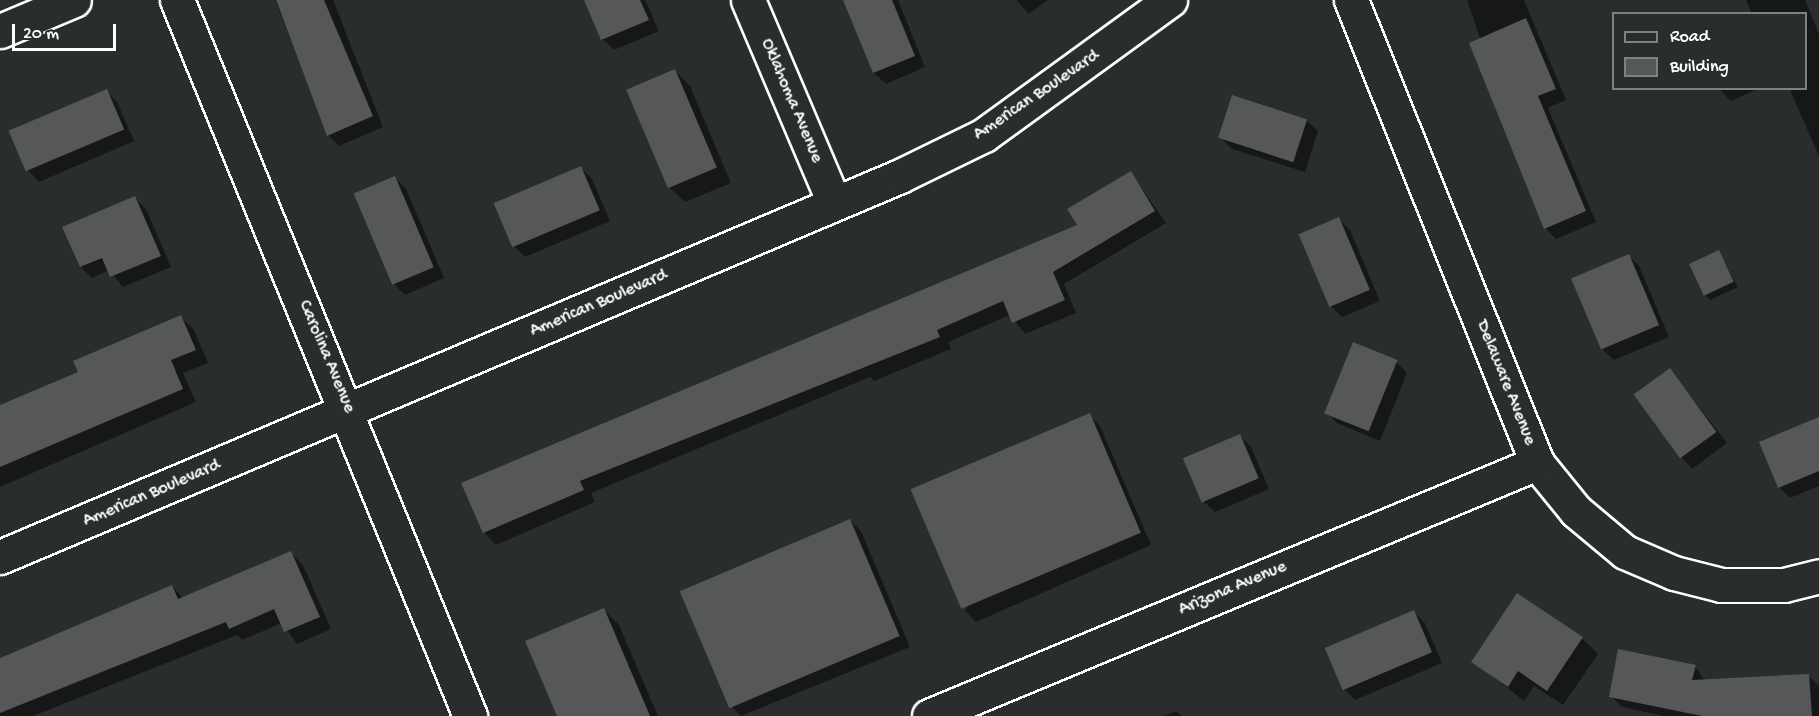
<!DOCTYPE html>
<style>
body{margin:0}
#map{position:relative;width:1819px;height:716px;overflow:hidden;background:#2a2d2e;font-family:"Gochi Hand",sans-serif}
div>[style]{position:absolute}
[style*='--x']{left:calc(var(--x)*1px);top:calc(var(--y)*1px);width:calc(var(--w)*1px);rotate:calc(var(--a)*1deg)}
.shadow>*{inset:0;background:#0007}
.building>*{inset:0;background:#555758;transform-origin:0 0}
.roads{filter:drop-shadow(2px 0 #fff) drop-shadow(-2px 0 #fff) drop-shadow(0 2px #fff) drop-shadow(0 -2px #fff)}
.minor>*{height:33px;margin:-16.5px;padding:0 16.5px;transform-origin:16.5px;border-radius:16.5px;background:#2a2d2e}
span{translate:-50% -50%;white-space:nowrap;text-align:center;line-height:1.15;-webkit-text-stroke:5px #2a2d2e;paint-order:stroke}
.street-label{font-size:18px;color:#fff}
.legend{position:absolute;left:1612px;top:12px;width:195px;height:78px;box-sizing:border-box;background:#2a2d2e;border:2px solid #7f8182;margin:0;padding:8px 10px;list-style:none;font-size:18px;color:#fff}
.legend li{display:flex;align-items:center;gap:12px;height:30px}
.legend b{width:30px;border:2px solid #7f8182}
.scale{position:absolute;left:12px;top:24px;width:104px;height:27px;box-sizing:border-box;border:3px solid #fff;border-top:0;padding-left:8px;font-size:18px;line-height:21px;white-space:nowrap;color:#fff;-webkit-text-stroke:4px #2a2d2e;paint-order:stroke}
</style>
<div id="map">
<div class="shadow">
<div style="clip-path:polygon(275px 0,333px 0,383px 127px,339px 146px,328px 135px)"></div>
<div style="clip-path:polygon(586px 0,645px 0,659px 31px,614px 50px,602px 39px)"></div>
<div style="clip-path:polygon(845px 0,898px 0,925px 67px,886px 84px,874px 73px)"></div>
<div style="clip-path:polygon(1016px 0,1048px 0,1029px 14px)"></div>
<div style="clip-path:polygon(1467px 0,1524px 0,1566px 100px,1548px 108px,1596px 222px,1556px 239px,1545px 228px)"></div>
<div style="clip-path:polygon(1746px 0,1805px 0,1819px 34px,1819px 156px,1789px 88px,1806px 88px,1806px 14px,1752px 14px)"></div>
<div style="clip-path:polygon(675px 70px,690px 86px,731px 183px,685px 202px,669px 187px,628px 90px)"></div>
<div style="clip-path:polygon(1718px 88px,1760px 88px,1731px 101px)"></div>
<div style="clip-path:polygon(106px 91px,117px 102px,134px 141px,39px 182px,28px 171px,11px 132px)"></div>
<div style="clip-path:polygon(1306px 120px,1318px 131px,1305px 172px,1232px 149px,1221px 138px)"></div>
<div style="clip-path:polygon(581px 168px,592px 179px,610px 221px,525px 257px,514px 246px)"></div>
<div style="clip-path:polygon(1131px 173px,1166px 223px,1064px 284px,1076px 313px,1025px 334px,1010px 315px,948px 342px,951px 349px,874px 381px,870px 377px,591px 493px,595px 502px,496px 545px,484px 532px,463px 484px,1079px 226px)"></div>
<div style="clip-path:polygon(395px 178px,406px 189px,444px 278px,405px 295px,394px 284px)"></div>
<div style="clip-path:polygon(135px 198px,146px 209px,171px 267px,123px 287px,109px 270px,92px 278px,81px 267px)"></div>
<div style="clip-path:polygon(1339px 219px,1350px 230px,1380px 301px,1342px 317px,1331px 306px)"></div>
<div style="clip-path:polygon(1719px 252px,1738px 287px,1710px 300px,1705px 295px)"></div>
<div style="clip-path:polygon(1628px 255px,1639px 266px,1669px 337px,1614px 360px,1602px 349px)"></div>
<div style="clip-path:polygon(181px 317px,194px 330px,208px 363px,183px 373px,196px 402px,0 487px,0 406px,80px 372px)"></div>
<div style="clip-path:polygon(1396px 362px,1407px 373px,1380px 441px,1337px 423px,1326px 412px)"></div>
<div style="clip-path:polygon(1670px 370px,1727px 443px,1692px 469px,1682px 458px)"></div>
<div style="clip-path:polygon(1089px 415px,1100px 426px,1151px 545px,976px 622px,965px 611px)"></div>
<div style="clip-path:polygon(1819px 419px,1819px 486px,1790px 498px,1779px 487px)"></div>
<div style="clip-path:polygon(1240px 436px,1251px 447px,1269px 489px,1215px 512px,1203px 501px)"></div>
<div style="clip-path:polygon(850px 520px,861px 531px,910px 647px,741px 716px,730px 705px)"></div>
<div style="clip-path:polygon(291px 553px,303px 565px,331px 629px,297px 644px,282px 623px,242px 640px,237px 635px,33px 716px,0 716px,0 658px,172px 586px,183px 598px)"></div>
<div style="clip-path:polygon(604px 610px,619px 625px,658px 716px,559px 716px)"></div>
<div style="clip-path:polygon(1414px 612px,1425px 623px,1442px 663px,1355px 700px,1344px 689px)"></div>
<div style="clip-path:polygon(1582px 638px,1598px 654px,1563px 705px,1534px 686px,1524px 701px,1473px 661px)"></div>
<div style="clip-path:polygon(1695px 666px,1705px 681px,1809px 676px,1819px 686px,1819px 716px,1664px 716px,1622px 707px,1611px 696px)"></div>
<div style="clip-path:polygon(1176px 711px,1182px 716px,1164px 716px)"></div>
</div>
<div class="building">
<div style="clip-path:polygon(276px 0,324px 0,373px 116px,327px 136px)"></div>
<div style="clip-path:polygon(584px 0,640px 0,649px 20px,601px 40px)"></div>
<div style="clip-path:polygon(843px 0,892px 0,915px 56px,873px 73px)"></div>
<div style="clip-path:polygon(1526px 18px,1556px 89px,1538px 96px,1586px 211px,1544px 229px,1469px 43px)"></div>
<div style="left:675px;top:69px;width:107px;height:53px;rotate:67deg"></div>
<div style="left:107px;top:89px;width:44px;height:107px;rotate:67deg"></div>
<div style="left:1232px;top:95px;width:79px;height:45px;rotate:18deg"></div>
<div style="left:581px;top:166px;width:48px;height:95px;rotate:67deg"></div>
<div style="clip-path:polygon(1131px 171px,1155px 211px,1053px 272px,1065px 300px,1012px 323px,1003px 301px,937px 330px,940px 337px,580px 481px,584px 490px,483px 533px,461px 483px,1077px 225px,1067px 209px)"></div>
<div style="left:395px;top:176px;width:99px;height:45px;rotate:67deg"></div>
<div style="clip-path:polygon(135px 196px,161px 256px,110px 277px,102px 258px,80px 267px,62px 227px)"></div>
<div style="left:1339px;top:217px;width:79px;height:44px;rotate:67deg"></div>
<div style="left:1719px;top:250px;width:35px;height:33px;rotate:65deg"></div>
<div style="left:1629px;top:254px;width:77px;height:63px;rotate:67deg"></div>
<div style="clip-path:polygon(181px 315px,196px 350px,171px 360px,183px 389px,0 467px,0 405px,78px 372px,73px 361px)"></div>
<div style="left:1353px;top:342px;width:48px;height:77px;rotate:22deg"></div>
<div style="left:1670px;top:368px;width:79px;height:45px;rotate:54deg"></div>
<div style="left:1090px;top:413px;width:130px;height:195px;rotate:67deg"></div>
<div style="clip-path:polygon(1819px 417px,1819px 471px,1778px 488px,1759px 442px)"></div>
<div style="left:1240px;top:434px;width:48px;height:62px;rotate:67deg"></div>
<div style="left:850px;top:519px;width:127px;height:185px;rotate:67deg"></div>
<div style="clip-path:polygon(291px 551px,320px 617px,284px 632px,274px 609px,229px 629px,226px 622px,0 713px,0 658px,172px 585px,178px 599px)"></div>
<div style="clip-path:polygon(1517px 593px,1583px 637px,1547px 691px,1518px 671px,1508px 687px,1471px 662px)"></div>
<div style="clip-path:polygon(604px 608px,650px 716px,557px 716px,525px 641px)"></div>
<div style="left:1414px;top:610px;width:46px;height:97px;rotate:67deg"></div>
<div style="clip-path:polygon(1618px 649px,1696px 665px,1692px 680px,1809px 674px,1812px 716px,1702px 716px,1609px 697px)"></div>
</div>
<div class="roads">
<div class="minor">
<div style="--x:177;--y:0;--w:774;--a:67.74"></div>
<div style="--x:748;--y:0;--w:220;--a:67"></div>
<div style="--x:1351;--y:0;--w:499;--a:68.1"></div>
<div style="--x:1537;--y:463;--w:62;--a:50.9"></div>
<div style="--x:1576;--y:511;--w:64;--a:39.9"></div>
<div style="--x:1625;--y:552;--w:53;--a:23.2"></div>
<div style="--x:1674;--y:573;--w:49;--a:14.3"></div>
<div style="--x:1721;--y:585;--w:63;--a:0"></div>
<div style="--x:1784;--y:585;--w:36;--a:-14"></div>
<div style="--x:0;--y:31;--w:80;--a:-22.7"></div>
<div style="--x:0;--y:557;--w:977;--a:-22.94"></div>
<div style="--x:900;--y:176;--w:93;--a:-26"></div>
<div style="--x:984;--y:135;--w:230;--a:-36"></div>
<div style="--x:929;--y:716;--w:659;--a:-22.59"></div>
</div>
</div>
<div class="street-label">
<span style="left:1037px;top:96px;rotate:-34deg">American Boulevard</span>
<span style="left:791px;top:101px;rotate:67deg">Oklahoma Avenue</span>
<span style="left:599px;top:304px;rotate:-23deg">American Boulevard</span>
<span style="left:326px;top:357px;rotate:67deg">Carolina Avenue</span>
<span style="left:1505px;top:383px;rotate:68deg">Delaware Avenue</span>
<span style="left:152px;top:494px;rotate:-23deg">American Boulevard</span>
<span style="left:1233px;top:589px;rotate:-23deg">Arizona Avenue</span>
</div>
<ul class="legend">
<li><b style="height:8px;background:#2a2d2e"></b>Road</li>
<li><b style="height:16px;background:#555758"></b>Building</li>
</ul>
<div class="scale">20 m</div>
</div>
